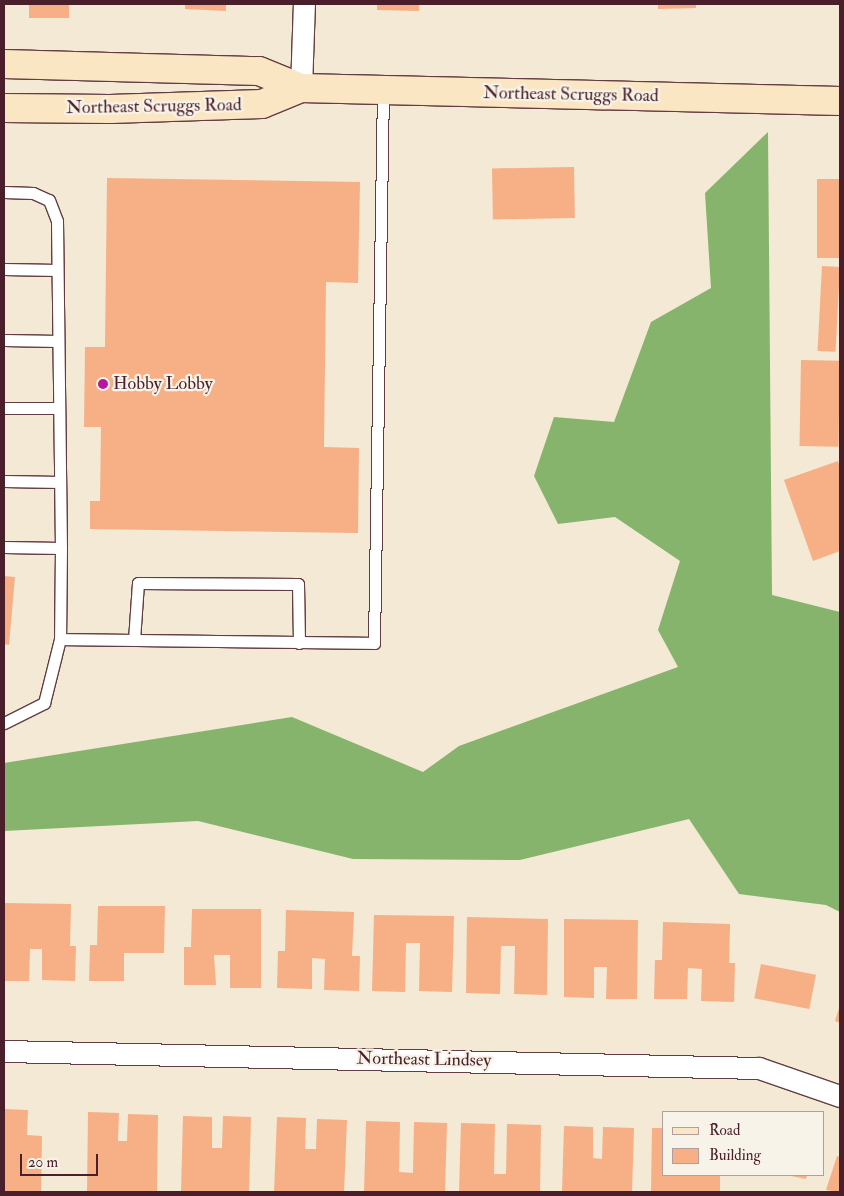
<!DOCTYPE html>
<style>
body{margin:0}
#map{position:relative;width:844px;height:1196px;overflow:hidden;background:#f3e9d4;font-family:"IM FELL Double Pica",serif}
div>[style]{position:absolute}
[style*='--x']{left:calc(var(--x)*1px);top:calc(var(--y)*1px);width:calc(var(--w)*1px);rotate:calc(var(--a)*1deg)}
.forest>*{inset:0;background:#86b46d}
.building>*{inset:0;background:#f7af86;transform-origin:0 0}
.roads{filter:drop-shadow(1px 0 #633d44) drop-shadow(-1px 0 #633d44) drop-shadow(0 1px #633d44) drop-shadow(0 -1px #633d44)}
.lane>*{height:11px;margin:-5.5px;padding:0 5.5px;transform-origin:5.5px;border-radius:5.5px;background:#fff}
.street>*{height:21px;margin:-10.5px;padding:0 10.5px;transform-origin:10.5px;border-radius:10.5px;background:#fff}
.secondary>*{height:28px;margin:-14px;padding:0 14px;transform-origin:14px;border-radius:14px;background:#fbe6c4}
.dots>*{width:14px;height:14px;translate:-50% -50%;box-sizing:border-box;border:2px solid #f7f3e8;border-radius:50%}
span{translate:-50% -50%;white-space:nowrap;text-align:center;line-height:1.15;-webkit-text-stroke:4.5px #f7f3e8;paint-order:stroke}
.street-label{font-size:18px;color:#4a1f2b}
.poi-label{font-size:18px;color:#4a1f2b}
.left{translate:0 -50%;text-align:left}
.frame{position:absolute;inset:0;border:5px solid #4a1f2b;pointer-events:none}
.legend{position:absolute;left:662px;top:1111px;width:162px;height:65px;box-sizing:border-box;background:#f7f3e8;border:1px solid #b29e9c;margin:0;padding:6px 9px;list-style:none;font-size:15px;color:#4a1f2b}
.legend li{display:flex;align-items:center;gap:10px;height:25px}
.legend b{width:25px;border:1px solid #b29e9c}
.scale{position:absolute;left:20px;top:1154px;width:78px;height:22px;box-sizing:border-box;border:2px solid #4a1f2b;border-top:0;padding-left:6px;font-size:15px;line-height:18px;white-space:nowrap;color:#4a1f2b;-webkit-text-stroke:4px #f7f3e8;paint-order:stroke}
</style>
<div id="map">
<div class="forest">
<div style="clip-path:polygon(768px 132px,772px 595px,840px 612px,840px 912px,826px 905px,739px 894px,689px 819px,520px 860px,353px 859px,198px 821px,4px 831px,4px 763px,292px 717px,423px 772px,459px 746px,678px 667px,658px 630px,680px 561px,615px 517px,558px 524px,534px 476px,554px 417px,614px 422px,651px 322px,711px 288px,705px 193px)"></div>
</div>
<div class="building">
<div style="left:29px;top:4px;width:40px;height:14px"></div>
<div style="clip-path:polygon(185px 4px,226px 4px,226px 11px,185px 9px)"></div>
<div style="clip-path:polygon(377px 4px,419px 4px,419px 11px,377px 10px)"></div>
<div style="clip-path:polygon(658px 4px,696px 4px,696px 8px,658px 9px)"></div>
<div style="left:574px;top:167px;width:51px;height:82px;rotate:89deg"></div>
<div style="clip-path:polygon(107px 178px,360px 182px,358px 283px,326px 282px,324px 447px,359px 448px,358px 533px,90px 529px,90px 501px,100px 501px,101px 427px,84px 427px,85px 347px,105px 347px)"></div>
<div style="left:817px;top:179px;width:23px;height:79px"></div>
<div style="left:822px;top:266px;width:18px;height:85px;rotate:3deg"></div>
<div style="left:801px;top:360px;width:39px;height:86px;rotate:1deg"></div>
<div style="clip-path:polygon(838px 461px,840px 468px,840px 551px,813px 561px,784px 480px)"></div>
<div style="left:4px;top:576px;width:11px;height:68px;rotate:5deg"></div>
<div style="clip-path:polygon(4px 903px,71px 904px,70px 946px,76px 946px,75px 981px,42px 980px,42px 949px,30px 949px,29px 981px,4px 981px)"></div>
<div style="clip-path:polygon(98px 906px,165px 906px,164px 953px,124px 953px,124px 981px,89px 981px,90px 945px,97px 945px)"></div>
<div style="clip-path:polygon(192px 909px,261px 909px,261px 988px,230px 988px,230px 955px,214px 955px,216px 985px,184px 985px,184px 947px,191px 947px)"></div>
<div style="clip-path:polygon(286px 910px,354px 912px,352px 956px,360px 956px,359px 991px,324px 990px,325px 959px,312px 958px,312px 989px,277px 988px,278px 951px,285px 951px)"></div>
<div style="clip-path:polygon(374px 915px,454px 916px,452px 992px,419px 991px,420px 943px,406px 943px,405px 992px,372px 991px)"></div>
<div style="clip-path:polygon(467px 917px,548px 919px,547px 995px,514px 994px,515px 946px,501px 946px,500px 994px,466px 993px)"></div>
<div style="clip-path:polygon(564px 919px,638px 920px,637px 999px,606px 999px,607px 967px,594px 967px,594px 998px,564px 997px)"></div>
<div style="clip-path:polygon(663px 922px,730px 924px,729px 963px,735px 963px,734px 1002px,701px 1001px,702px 969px,688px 968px,687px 999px,654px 999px,655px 960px,662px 960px)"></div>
<div style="left:761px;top:964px;width:56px;height:35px;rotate:11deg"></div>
<div style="clip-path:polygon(840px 1005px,840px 1023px,835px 1021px)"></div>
<div style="clip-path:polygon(4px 1109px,28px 1110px,27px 1135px,42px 1136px,41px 1192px,4px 1192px)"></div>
<div style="clip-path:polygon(88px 1112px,119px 1113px,118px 1141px,127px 1141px,128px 1114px,158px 1115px,157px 1192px,87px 1192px)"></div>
<div style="clip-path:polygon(183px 1116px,212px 1117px,212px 1148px,222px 1148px,223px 1116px,251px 1117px,249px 1192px,181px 1192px)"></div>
<div style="clip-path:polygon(277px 1117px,306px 1118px,305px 1149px,316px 1149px,317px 1119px,347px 1120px,344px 1192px,274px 1192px)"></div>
<div style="clip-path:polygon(366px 1121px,400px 1122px,399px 1172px,413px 1173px,414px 1122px,447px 1123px,445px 1192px,364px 1192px)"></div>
<div style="clip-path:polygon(461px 1123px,495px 1124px,494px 1174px,506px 1174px,507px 1124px,541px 1125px,540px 1192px,459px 1192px)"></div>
<div style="clip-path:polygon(564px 1126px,593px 1127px,593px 1158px,602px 1159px,603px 1127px,634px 1128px,632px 1192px,562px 1192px)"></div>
<div style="clip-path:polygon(652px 1128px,663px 1128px,663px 1175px,720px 1175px,720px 1192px,651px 1192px)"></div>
<div style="clip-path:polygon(837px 1156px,840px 1157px,840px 1192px,826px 1190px)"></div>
<div style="clip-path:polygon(786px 1175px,807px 1175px,806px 1179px)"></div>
</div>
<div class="roads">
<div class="lane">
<div style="--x:4;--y:192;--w:29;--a:2"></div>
<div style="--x:33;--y:193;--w:17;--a:24"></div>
<div style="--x:49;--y:200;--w:22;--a:69"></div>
<div style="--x:57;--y:221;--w:327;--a:89.3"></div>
<div style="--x:61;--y:548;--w:91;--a:90.6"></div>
<div style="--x:60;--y:639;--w:66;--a:104"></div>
<div style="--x:44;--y:703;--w:45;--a:153.4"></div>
<div style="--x:4;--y:269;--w:53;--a:1.1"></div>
<div style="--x:4;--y:340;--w:54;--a:1.1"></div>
<div style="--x:4;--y:408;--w:55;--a:0"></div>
<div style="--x:4;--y:481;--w:56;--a:1"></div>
<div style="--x:4;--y:547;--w:57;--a:1"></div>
<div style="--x:60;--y:639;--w:314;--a:0.7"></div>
<div style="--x:374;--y:643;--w:552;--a:-89.07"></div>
<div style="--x:134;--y:640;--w:57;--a:-86"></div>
<div style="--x:138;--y:583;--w:160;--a:0.4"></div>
<div style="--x:298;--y:584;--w:59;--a:89"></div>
</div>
<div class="street">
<div style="--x:301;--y:88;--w:84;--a:-88"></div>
<div style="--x:4;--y:1051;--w:755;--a:1.29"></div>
<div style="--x:759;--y:1068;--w:86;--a:19.1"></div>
</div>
<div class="secondary">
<div style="--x:4;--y:64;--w:255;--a:1.6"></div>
<div style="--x:259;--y:71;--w:45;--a:22"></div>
<div style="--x:301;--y:88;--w:539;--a:1.38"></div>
<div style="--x:4;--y:108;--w:106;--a:0.5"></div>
<div style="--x:110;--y:109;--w:152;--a:-1.9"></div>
<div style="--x:262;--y:104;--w:42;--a:-22.3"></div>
</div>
</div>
<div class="dots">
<div style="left:103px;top:384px;background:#b5179e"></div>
</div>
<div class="street-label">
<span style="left:571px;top:95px;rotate:1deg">Northeast Scruggs Road</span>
<span style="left:154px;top:107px;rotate:-1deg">Northeast Scruggs Road</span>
<span style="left:424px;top:1060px;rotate:1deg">Northeast Lindsey</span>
</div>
<div class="poi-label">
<span class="left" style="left:113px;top:384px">Hobby Lobby</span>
</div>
<div class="frame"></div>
<ul class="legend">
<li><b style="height:6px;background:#fbe6c4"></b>Road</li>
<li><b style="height:14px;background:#f7af86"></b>Building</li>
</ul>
<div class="scale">20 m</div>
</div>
